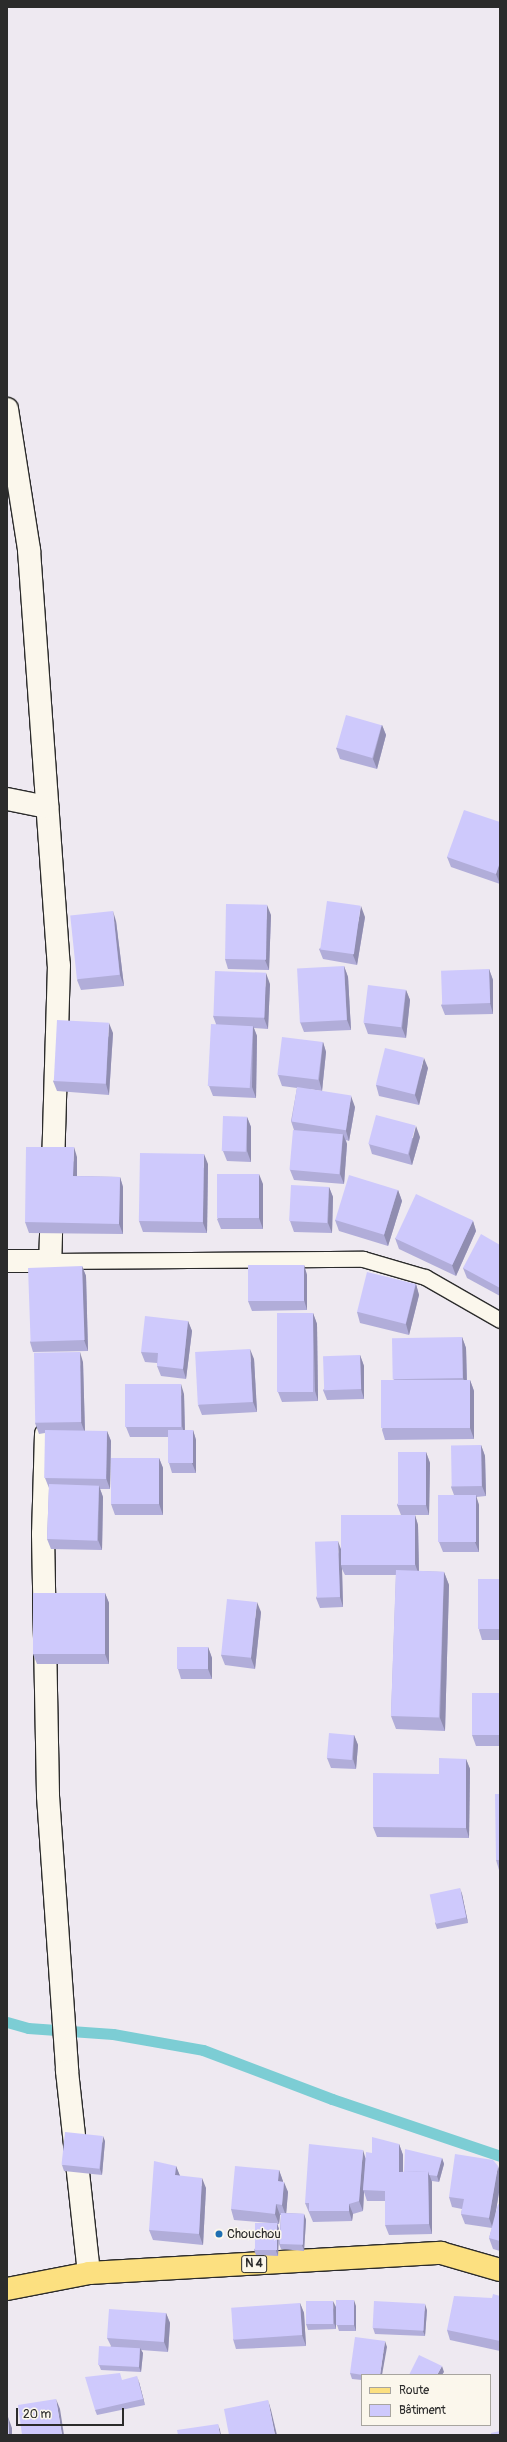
<!DOCTYPE html>
<meta charset="utf-8">
<style>
body{margin:0}
#map{position:relative;width:507px;height:2442px;overflow:hidden;background:#eee9f1;font-family:Pangolin,sans-serif}
div>[style]{position:absolute}
[style*='--x']{left:calc(var(--x)*1px);top:calc(var(--y)*1px);width:calc(var(--w)*1px);rotate:calc(var(--a)*1deg)}
.stream>*{height:11px;margin:-5.5px;padding:0 5.5px;transform-origin:5.5px;border-radius:5.5px;background:#7ccdd4}
.roads{filter:drop-shadow(1px 0 #2b2b2b) drop-shadow(-1px 0 #2b2b2b) drop-shadow(0 1px #2b2b2b) drop-shadow(0 -1px #2b2b2b)}
.service>*{height:15px;margin:-7.5px;padding:0 7.5px;transform-origin:7.5px;border-radius:7.5px;background:#fbf7ec}
.minor>*{height:22px;margin:-11px;padding:0 11px;transform-origin:11px;border-radius:11px;background:#fbf7ec}
.primary>*{height:22px;margin:-11px;padding:0 11px;transform-origin:11px;border-radius:11px;background:#fce080}
.wall>*{inset:0;background:#b1add9}
.shaded-wall>*{inset:0;background:#908db0}
.building>*{inset:0;background:#cec9fc;transform-origin:0 0}
.dots>*{width:11px;height:11px;translate:-50% -50%;box-sizing:border-box;border:2px solid #fbf7ec;border-radius:50%}
span{translate:-50% -50%;white-space:nowrap;text-align:center;line-height:1.15;-webkit-text-stroke:3px #fbf7ec;paint-order:stroke}
.shield-label span{padding:1px 3px;background:#fbf7ec;border:1px solid;border-radius:3px;-webkit-text-stroke-width:0}
.shield-label{font-size:12px;color:#2b2b2b;font-weight:700}
.poi-label{font-size:13px;color:#2b2b2b}
.left{translate:0 -50%;text-align:left}
.frame{position:absolute;inset:0;border:8px solid #2b2b2b;pointer-events:none}
.legend{position:absolute;left:361px;top:2374px;width:130px;height:52px;box-sizing:border-box;background:#fbf7ec;border:1px solid #a8a59f;margin:0;padding:5px 7px;list-style:none;font-size:12px;color:#2b2b2b}
.legend li{display:flex;align-items:center;gap:8px;height:20px}
.legend b{width:20px;border:1px solid #a8a59f}
.scale{position:absolute;left:16px;top:2408px;width:108px;height:18px;box-sizing:border-box;border:2px solid #2b2b2b;border-top:0;padding-left:5px;font-size:12px;line-height:14px;white-space:nowrap;color:#2b2b2b;-webkit-text-stroke:3px #fbf7ec;paint-order:stroke}
</style>
<div id="map">
<div class="stream">
<div style="--x:7;--y:2022;--w:22;--a:16"></div>
<div style="--x:28;--y:2028;--w:85;--a:4"></div>
<div style="--x:113;--y:2034;--w:91;--a:10.1"></div>
<div style="--x:203;--y:2050;--w:138;--a:20.8"></div>
<div style="--x:332;--y:2099;--w:177;--a:18.7"></div>
</div>
<div class="roads">
<div class="service">
<div style="--x:50;--y:1261;--w:313;--a:-0.4"></div>
<div style="--x:363;--y:1259;--w:65;--a:16.2"></div>
<div style="--x:425;--y:1277;--w:86;--a:29.8"></div>
</div>
<div class="minor">
<div style="--x:7;--y:409;--w:143;--a:81.1"></div>
<div style="--x:29;--y:550;--w:416;--a:85.9"></div>
<div style="--x:59;--y:965;--w:296;--a:91.7"></div>
<div style="--x:7;--y:799;--w:41;--a:11.3"></div>
<div style="--x:7;--y:1261;--w:43;--a:0"></div>
<div style="--x:50;--y:1261;--w:35;--a:90"></div>
<div style="--x:46;--y:1434;--w:100;--a:91.7"></div>
<div style="--x:43;--y:1534;--w:262;--a:88.9"></div>
<div style="--x:48;--y:1796;--w:276;--a:86"></div>
<div style="--x:67;--y:2071;--w:203;--a:83.8"></div>
</div>
<div class="primary">
<div style="--x:7;--y:2289;--w:84;--a:-11"></div>
<div style="--x:89;--y:2273;--w:353;--a:-3.3"></div>
<div style="--x:441;--y:2253;--w:61;--a:16.1"></div>
</div>
</div>
<div class="wall">
<div style="clip-path:polygon(382px 725px,386px 735px,377px 769px,340px 759px,336px 748px)"></div>
<div style="clip-path:polygon(500px 822px,500px 884px,451px 867px,447px 857px)"></div>
<div style="clip-path:polygon(271px 915px,269px 970px,228px 969px,225px 959px)"></div>
<div style="clip-path:polygon(365px 917px,357px 965px,323px 959px,319px 949px)"></div>
<div style="clip-path:polygon(116px 921px,124px 986px,81px 990px,77px 980px)"></div>
<div style="clip-path:polygon(344px 966px,348px 977px,351px 1030px,304px 1032px,300px 1022px)"></div>
<div style="clip-path:polygon(489px 969px,493px 980px,493px 1014px,445px 1015px,441px 1005px)"></div>
<div style="clip-path:polygon(270px 984px,268px 1029px,254px 1028px,257px 1036px,256px 1098px,213px 1096px,209px 1086px,216px 1024px,213px 1016px)"></div>
<div style="clip-path:polygon(406px 990px,410px 1000px,406px 1038px,368px 1034px,364px 1023px)"></div>
<div style="clip-path:polygon(113px 1033px,109px 1095px,57px 1091px,53px 1081px)"></div>
<div style="clip-path:polygon(323px 1042px,326px 1052px,322px 1091px,309px 1089px,355px 1107px,349px 1141px,346px 1140px,347px 1144px,344px 1184px,294px 1180px,290px 1170px,294px 1130px,291px 1121px,297px 1088px,282px 1086px,278px 1075px)"></div>
<div style="clip-path:polygon(428px 1068px,419px 1105px,379px 1096px,376px 1085px)"></div>
<div style="clip-path:polygon(247px 1117px,251px 1127px,251px 1162px,227px 1161px,223px 1151px)"></div>
<div style="clip-path:polygon(420px 1137px,412px 1165px,372px 1154px,369px 1144px)"></div>
<div style="clip-path:polygon(77px 1157px,77px 1176px,120px 1177px,123px 1187px,123px 1234px,29px 1233px,25px 1222px)"></div>
<div style="clip-path:polygon(208px 1164px,207px 1233px,143px 1232px,139px 1221px)"></div>
<div style="clip-path:polygon(263px 1184px,263px 1229px,221px 1229px,217px 1219px)"></div>
<div style="clip-path:polygon(329px 1187px,333px 1197px,332px 1233px,294px 1232px,290px 1221px)"></div>
<div style="clip-path:polygon(398px 1190px,402px 1201px,388px 1246px,339px 1231px,335px 1220px)"></div>
<div style="clip-path:polygon(473px 1221px,476px 1231px,456px 1276px,399px 1249px,395px 1238px)"></div>
<div style="clip-path:polygon(500px 1245px,500px 1296px,467px 1278px,463px 1268px)"></div>
<div style="clip-path:polygon(304px 1265px,307px 1275px,307px 1310px,252px 1311px,248px 1301px)"></div>
<div style="clip-path:polygon(82px 1266px,86px 1276px,88px 1351px,33px 1352px,30px 1342px)"></div>
<div style="clip-path:polygon(416px 1284px,419px 1295px,409px 1335px,360px 1323px,357px 1312px)"></div>
<div style="clip-path:polygon(313px 1313px,317px 1324px,318px 1401px,282px 1402px,278px 1392px)"></div>
<div style="clip-path:polygon(188px 1321px,192px 1331px,186px 1379px,161px 1376px,157px 1366px,157px 1363px,145px 1362px,141px 1352px)"></div>
<div style="clip-path:polygon(462px 1337px,466px 1348px,467px 1380px,470px 1380px,474px 1391px,474px 1439px,385px 1440px,382px 1430px,394px 1382px,393px 1380px)"></div>
<div style="clip-path:polygon(360px 1355px,364px 1366px,364px 1399px,327px 1400px,323px 1390px)"></div>
<div style="clip-path:polygon(254px 1359px,257px 1412px,202px 1415px,198px 1405px)"></div>
<div style="clip-path:polygon(83px 1362px,85px 1431px,107px 1431px,111px 1441px,110px 1489px,100px 1489px,103px 1497px,102px 1550px,51px 1549px,47px 1539px,49px 1488px,45px 1478px,45px 1433px,39px 1434px,35px 1423px)"></div>
<div style="clip-path:polygon(184px 1394px,185px 1430px,193px 1430px,196px 1440px,196px 1473px,172px 1473px,169px 1463px,168px 1437px,130px 1437px,126px 1427px)"></div>
<div style="clip-path:polygon(481px 1445px,485px 1456px,486px 1496px,476px 1497px,479px 1505px,479px 1552px,443px 1552px,439px 1542px,454px 1495px,451px 1487px)"></div>
<div style="clip-path:polygon(426px 1452px,430px 1463px,429px 1515px,415px 1515px,418px 1525px,419px 1571px,444px 1572px,449px 1585px,445px 1731px,396px 1729px,391px 1716px,396px 1575px,345px 1575px,342px 1569px,343px 1607px,320px 1608px,316px 1598px,341px 1548px,401px 1515px,397px 1505px)"></div>
<div style="clip-path:polygon(159px 1458px,163px 1468px,163px 1515px,115px 1515px,111px 1504px)"></div>
<div style="clip-path:polygon(500px 1579px,500px 1640px,482px 1640px,479px 1630px)"></div>
<div style="clip-path:polygon(105px 1593px,109px 1603px,109px 1664px,37px 1664px,33px 1654px)"></div>
<div style="clip-path:polygon(261px 1612px,255px 1669px,225px 1665px,221px 1655px)"></div>
<div style="clip-path:polygon(208px 1647px,212px 1658px,212px 1679px,181px 1679px,178px 1669px)"></div>
<div style="clip-path:polygon(500px 1693px,500px 1746px,476px 1746px,472px 1735px)"></div>
<div style="clip-path:polygon(354px 1735px,358px 1745px,356px 1769px,331px 1768px,327px 1758px)"></div>
<div style="clip-path:polygon(466px 1759px,470px 1769px,469px 1838px,377px 1837px,373px 1827px,439px 1774px)"></div>
<div style="clip-path:polygon(500px 1794px,500px 1870px,499px 1870px,496px 1860px)"></div>
<div style="clip-path:polygon(462px 1894px,468px 1923px,437px 1929px,435px 1923px)"></div>
<div style="clip-path:polygon(105px 2141px,102px 2175px,64px 2171px,62px 2165px)"></div>
<div style="clip-path:polygon(399px 2144px,403px 2155px,403px 2172px,442px 2158px,444px 2164px,439px 2182px,432px 2181px,432px 2234px,389px 2235px,385px 2225px,385px 2201px,367px 2201px,364px 2192px,363px 2211px,353px 2214px,352px 2221px,313px 2222px,305px 2203px,372px 2153px)"></div>
<div style="clip-path:polygon(176px 2166px,180px 2176px,206px 2188px,203px 2245px,153px 2240px,149px 2230px)"></div>
<div style="clip-path:polygon(279px 2170px,283px 2182px,288px 2192px,286px 2213px,304px 2214px,306px 2220px,304px 2251px,281px 2249px,279px 2244px,281px 2215px,280px 2215px,279px 2224px,277px 2224px,279px 2229px,278px 2256px,256px 2255px,254px 2250px,270px 2223px,234px 2220px,231px 2209px)"></div>
<div style="clip-path:polygon(500px 2172px,500px 2186px,495px 2217px,500px 2205px,500px 2251px,493px 2249px,489px 2238px,492px 2228px,465px 2224px,461px 2214px,462px 2209px,452px 2207px,449px 2197px)"></div>
<div style="clip-path:polygon(500px 2296px,500px 2351px,450px 2340px,447px 2330px,492px 2298px)"></div>
<div style="clip-path:polygon(300px 2303px,304px 2313px,306px 2346px,236px 2349px,233px 2339px)"></div>
<div style="clip-path:polygon(356px 2306px,356px 2331px,339px 2331px,337px 2325px)"></div>
<div style="clip-path:polygon(336px 2307px,336px 2329px,308px 2330px,306px 2324px)"></div>
<div style="clip-path:polygon(427px 2310px,425px 2336px,375px 2334px,373px 2328px)"></div>
<div style="clip-path:polygon(166px 2313px,170px 2323px,168px 2352px,141px 2350px,143px 2353px,141px 2372px,101px 2370px,99px 2365px,111px 2346px,107px 2338px)"></div>
<div style="clip-path:polygon(387px 2347px,362px 2375px,362px 2380px,352px 2379px,350px 2373px)"></div>
<div style="clip-path:polygon(123px 2380px,139px 2382px,145px 2405px,97px 2415px,95px 2410px)"></div>
</div>
<div class="shaded-wall">
<div style="clip-path:polygon(382px 725px,386px 735px,377px 769px,373px 759px)"></div>
<div style="clip-path:polygon(500px 862px,500px 884px,496px 874px)"></div>
<div style="clip-path:polygon(267px 905px,271px 915px,269px 970px,265px 960px)"></div>
<div style="clip-path:polygon(361px 906px,365px 917px,357px 965px,353px 955px)"></div>
<div style="clip-path:polygon(113px 911px,116px 921px,124px 986px,120px 975px)"></div>
<div style="clip-path:polygon(344px 966px,348px 977px,351px 1030px,347px 1020px)"></div>
<div style="clip-path:polygon(489px 969px,493px 980px,493px 1014px,490px 1003px)"></div>
<div style="clip-path:polygon(266px 973px,270px 984px,268px 1029px,264px 1018px)"></div>
<div style="clip-path:polygon(406px 990px,410px 1000px,406px 1038px,402px 1028px)"></div>
<div style="clip-path:polygon(109px 1023px,113px 1033px,109px 1095px,106px 1084px)"></div>
<div style="clip-path:polygon(253px 1026px,257px 1036px,256px 1098px,252px 1087px)"></div>
<div style="clip-path:polygon(323px 1042px,326px 1052px,322px 1091px,319px 1080px)"></div>
<div style="clip-path:polygon(424px 1058px,428px 1068px,419px 1105px,415px 1095px)"></div>
<div style="clip-path:polygon(351px 1096px,355px 1107px,349px 1141px,346px 1131px)"></div>
<div style="clip-path:polygon(247px 1117px,251px 1127px,251px 1162px,247px 1151px)"></div>
<div style="clip-path:polygon(416px 1126px,420px 1137px,412px 1165px,409px 1154px)"></div>
<div style="clip-path:polygon(343px 1134px,347px 1144px,344px 1184px,340px 1174px)"></div>
<div style="clip-path:polygon(74px 1147px,77px 1157px,77px 1187px,73px 1176px)"></div>
<div style="clip-path:polygon(204px 1154px,208px 1164px,207px 1233px,203px 1223px)"></div>
<div style="clip-path:polygon(259px 1174px,263px 1184px,263px 1229px,259px 1218px)"></div>
<div style="clip-path:polygon(120px 1177px,123px 1187px,123px 1234px,119px 1224px)"></div>
<div style="clip-path:polygon(329px 1187px,333px 1197px,332px 1233px,328px 1223px)"></div>
<div style="clip-path:polygon(398px 1190px,402px 1201px,388px 1246px,384px 1235px)"></div>
<div style="clip-path:polygon(473px 1221px,476px 1231px,456px 1276px,452px 1265px)"></div>
<div style="clip-path:polygon(304px 1265px,307px 1275px,307px 1310px,304px 1300px)"></div>
<div style="clip-path:polygon(82px 1266px,86px 1276px,88px 1351px,84px 1340px)"></div>
<div style="clip-path:polygon(416px 1284px,419px 1295px,409px 1335px,406px 1324px)"></div>
<div style="clip-path:polygon(313px 1313px,317px 1324px,318px 1401px,315px 1391px)"></div>
<div style="clip-path:polygon(188px 1321px,192px 1331px,186px 1379px,183px 1369px)"></div>
<div style="clip-path:polygon(462px 1337px,466px 1348px,467px 1389px,463px 1378px)"></div>
<div style="clip-path:polygon(250px 1349px,254px 1359px,257px 1412px,253px 1402px)"></div>
<div style="clip-path:polygon(80px 1352px,83px 1362px,85px 1433px,81px 1422px)"></div>
<div style="clip-path:polygon(360px 1355px,364px 1366px,364px 1399px,361px 1389px)"></div>
<div style="clip-path:polygon(470px 1380px,474px 1391px,474px 1439px,470px 1428px)"></div>
<div style="clip-path:polygon(181px 1384px,184px 1394px,185px 1437px,182px 1426px)"></div>
<div style="clip-path:polygon(193px 1430px,196px 1440px,196px 1473px,192px 1463px)"></div>
<div style="clip-path:polygon(107px 1431px,111px 1441px,110px 1489px,106px 1478px)"></div>
<div style="clip-path:polygon(481px 1445px,485px 1456px,486px 1496px,482px 1486px)"></div>
<div style="clip-path:polygon(426px 1452px,430px 1463px,429px 1515px,426px 1505px)"></div>
<div style="clip-path:polygon(159px 1458px,163px 1468px,163px 1515px,159px 1504px)"></div>
<div style="clip-path:polygon(99px 1486px,103px 1497px,102px 1550px,98px 1540px)"></div>
<div style="clip-path:polygon(476px 1495px,479px 1505px,479px 1552px,475px 1542px)"></div>
<div style="clip-path:polygon(415px 1515px,418px 1525px,419px 1575px,415px 1564px)"></div>
<div style="clip-path:polygon(338px 1541px,342px 1552px,341px 1565px,342px 1569px,343px 1607px,340px 1597px)"></div>
<div style="clip-path:polygon(444px 1572px,449px 1585px,445px 1731px,440px 1718px)"></div>
<div style="clip-path:polygon(105px 1593px,109px 1603px,109px 1664px,105px 1654px)"></div>
<div style="clip-path:polygon(257px 1602px,261px 1612px,255px 1669px,251px 1658px)"></div>
<div style="clip-path:polygon(208px 1647px,212px 1658px,212px 1679px,208px 1669px)"></div>
<div style="clip-path:polygon(354px 1735px,358px 1745px,356px 1769px,353px 1759px)"></div>
<div style="clip-path:polygon(466px 1759px,470px 1769px,469px 1838px,466px 1828px)"></div>
<div style="clip-path:polygon(460px 1888px,462px 1894px,468px 1923px,466px 1917px)"></div>
<div style="clip-path:polygon(103px 2136px,105px 2141px,102px 2175px,100px 2169px)"></div>
<div style="clip-path:polygon(399px 2144px,403px 2155px,403px 2182px,399px 2172px)"></div>
<div style="clip-path:polygon(363px 2150px,366px 2160px,363px 2190px,364px 2192px,363px 2211px,359px 2201px)"></div>
<div style="clip-path:polygon(442px 2158px,444px 2164px,439px 2182px,437px 2176px)"></div>
<div style="clip-path:polygon(176px 2166px,180px 2176px,175px 2175px)"></div>
<div style="clip-path:polygon(498px 2166px,500px 2172px,500px 2186px,493px 2229px,489px 2218px)"></div>
<div style="clip-path:polygon(279px 2170px,283px 2181px,282px 2192px,278px 2181px)"></div>
<div style="clip-path:polygon(428px 2171px,432px 2182px,432px 2234px,429px 2224px)"></div>
<div style="clip-path:polygon(202px 2178px,206px 2188px,203px 2245px,199px 2234px)"></div>
<div style="clip-path:polygon(284px 2182px,288px 2192px,286px 2216px,282px 2205px)"></div>
<div style="clip-path:polygon(276px 2204px,280px 2215px,279px 2224px,275px 2214px)"></div>
<div style="clip-path:polygon(349px 2204px,353px 2214px,352px 2221px,349px 2211px)"></div>
<div style="clip-path:polygon(304px 2214px,306px 2220px,304px 2251px,302px 2245px)"></div>
<div style="clip-path:polygon(277px 2223px,279px 2229px,278px 2256px,276px 2251px)"></div>
<div style="clip-path:polygon(354px 2300px,356px 2306px,356px 2331px,354px 2325px)"></div>
<div style="clip-path:polygon(333px 2301px,336px 2307px,336px 2329px,334px 2323px)"></div>
<div style="clip-path:polygon(300px 2303px,304px 2313px,306px 2346px,302px 2335px)"></div>
<div style="clip-path:polygon(425px 2304px,427px 2310px,425px 2336px,423px 2331px)"></div>
<div style="clip-path:polygon(166px 2313px,170px 2323px,168px 2352px,164px 2342px)"></div>
<div style="clip-path:polygon(385px 2341px,387px 2347px,382px 2375px,380px 2375px)"></div>
<div style="clip-path:polygon(140px 2348px,143px 2353px,141px 2372px,139px 2367px)"></div>
<div style="clip-path:polygon(442px 2366px,444px 2372px,442px 2375px,437px 2375px)"></div>
<div style="clip-path:polygon(137px 2376px,139px 2382px,145px 2405px,143px 2399px)"></div>
<div style="clip-path:polygon(56px 2399px,60px 2409px,64px 2435px,62px 2435px)"></div>
<div style="clip-path:polygon(268px 2400px,271px 2410px,277px 2435px,275px 2435px)"></div>
<div style="clip-path:polygon(8px 2417px,12px 2428px,12px 2435px,9px 2435px)"></div>
<div style="clip-path:polygon(218px 2424px,220px 2430px,221px 2435px,220px 2435px)"></div>
</div>
<div class="building">
<div style="left:346px;top:715px;width:37px;height:34px;rotate:16deg"></div>
<div style="clip-path:polygon(464px 810px,500px 822px,500px 862px,496px 874px,447px 857px)"></div>
<div style="left:327px;top:901px;width:34px;height:49px;rotate:8deg"></div>
<div style="left:226px;top:904px;width:41px;height:55px;rotate:1deg"></div>
<div style="left:113px;top:911px;width:64px;height:43px;rotate:84deg"></div>
<div style="left:344px;top:966px;width:54px;height:47px;rotate:87deg"></div>
<div style="left:489px;top:969px;width:34px;height:48px;rotate:88deg"></div>
<div style="left:215px;top:971px;width:51px;height:45px;rotate:2deg"></div>
<div style="left:368px;top:985px;width:38px;height:38px;rotate:7deg"></div>
<div style="left:57px;top:1020px;width:52px;height:61px;rotate:3deg"></div>
<div style="left:211px;top:1024px;width:42px;height:62px;rotate:3deg"></div>
<div style="left:282px;top:1037px;width:41px;height:38px;rotate:7deg"></div>
<div style="left:385px;top:1048px;width:40px;height:38px;rotate:14deg"></div>
<div style="left:297px;top:1087px;width:55px;height:35px;rotate:9deg"></div>
<div style="left:376px;top:1115px;width:41px;height:30px;rotate:15deg"></div>
<div style="left:223px;top:1116px;width:24px;height:35px;rotate:2deg"></div>
<div style="left:293px;top:1130px;width:50px;height:40px;rotate:5deg"></div>
<div style="clip-path:polygon(26px 1147px,74px 1147px,73px 1176px,120px 1177px,119px 1224px,25px 1222px)"></div>
<div style="left:140px;top:1153px;width:64px;height:68px;rotate:1deg"></div>
<div style="left:259px;top:1174px;width:44px;height:42px;rotate:90deg"></div>
<div style="left:349px;top:1175px;width:51px;height:47px;rotate:17deg"></div>
<div style="left:291px;top:1185px;width:38px;height:36px;rotate:3deg"></div>
<div style="left:416px;top:1194px;width:63px;height:49px;rotate:25deg"></div>
<div style="clip-path:polygon(481px 1234px,500px 1245px,500px 1288px,463px 1268px)"></div>
<div style="left:248px;top:1265px;width:56px;height:36px"></div>
<div style="left:82px;top:1266px;width:74px;height:54px;rotate:88deg"></div>
<div style="left:367px;top:1272px;width:50px;height:41px;rotate:14deg"></div>
<div style="left:277px;top:1313px;width:36px;height:79px"></div>
<div style="clip-path:polygon(145px 1316px,188px 1321px,183px 1369px,157px 1366px,158px 1353px,141px 1352px)"></div>
<div style="left:462px;top:1337px;width:41px;height:70px;rotate:89deg"></div>
<div style="left:250px;top:1349px;width:53px;height:55px;rotate:87deg"></div>
<div style="left:80px;top:1352px;width:70px;height:46px;rotate:89deg"></div>
<div style="left:360px;top:1355px;width:34px;height:37px;rotate:88deg"></div>
<div style="left:470px;top:1380px;width:48px;height:89px;rotate:90deg"></div>
<div style="left:125px;top:1384px;width:56px;height:43px"></div>
<div style="left:45px;top:1430px;width:62px;height:48px;rotate:1deg"></div>
<div style="left:168px;top:1430px;width:25px;height:33px"></div>
<div style="left:481px;top:1445px;width:41px;height:30px;rotate:89deg"></div>
<div style="left:426px;top:1452px;width:53px;height:28px;rotate:90deg"></div>
<div style="left:111px;top:1458px;width:48px;height:46px"></div>
<div style="left:49px;top:1484px;width:50px;height:55px;rotate:2deg"></div>
<div style="left:438px;top:1495px;width:38px;height:47px"></div>
<div style="left:341px;top:1515px;width:74px;height:50px"></div>
<div style="left:338px;top:1541px;width:56px;height:23px;rotate:88deg"></div>
<div style="left:396px;top:1570px;width:48px;height:146px;rotate:2deg"></div>
<div style="left:500px;top:1579px;width:50px;height:22px;rotate:90deg"></div>
<div style="left:33px;top:1593px;width:72px;height:61px"></div>
<div style="left:227px;top:1599px;width:30px;height:56px;rotate:6deg"></div>
<div style="left:177px;top:1647px;width:31px;height:22px"></div>
<div style="left:472px;top:1693px;width:28px;height:42px"></div>
<div style="left:329px;top:1733px;width:25px;height:25px;rotate:5deg"></div>
<div style="clip-path:polygon(439px 1758px,466px 1759px,466px 1828px,373px 1827px,373px 1773px,439px 1774px)"></div>
<div style="clip-path:polygon(495px 1794px,500px 1794px,500px 1860px,496px 1860px)"></div>
<div style="left:460px;top:1888px;width:30px;height:31px;rotate:78deg"></div>
<div style="left:65px;top:2132px;width:38px;height:33px;rotate:6deg"></div>
<div style="clip-path:polygon(372px 2137px,399px 2144px,399px 2172px,428px 2171px,429px 2224px,385px 2225px,385px 2191px,363px 2190px,366px 2152px,372px 2153px)"></div>
<div style="clip-path:polygon(309px 2144px,363px 2150px,359px 2201px,349px 2204px,349px 2211px,309px 2211px,309px 2203px,305px 2203px)"></div>
<div style="clip-path:polygon(405px 2149px,442px 2158px,437px 2176px,429px 2175px,428px 2171px,404px 2172px)"></div>
<div style="clip-path:polygon(455px 2154px,493px 2160px,498px 2166px,489px 2218px,461px 2214px,464px 2199px,449px 2197px)"></div>
<div style="clip-path:polygon(154px 2161px,176px 2166px,175px 2175px,202px 2178px,199px 2234px,149px 2230px)"></div>
<div style="clip-path:polygon(235px 2166px,279px 2170px,278px 2181px,284px 2182px,282px 2205px,276px 2204px,275px 2214px,231px 2209px)"></div>
<div style="clip-path:polygon(498px 2204px,500px 2205px,500px 2241px,489px 2238px)"></div>
<div style="left:281px;top:2213px;width:23px;height:31px;rotate:2deg"></div>
<div style="left:255px;top:2223px;width:22px;height:27px"></div>
<div style="clip-path:polygon(493px 2294px,500px 2296px,500px 2341px,447px 2330px,454px 2296px,492px 2298px)"></div>
<div style="left:336px;top:2300px;width:18px;height:25px"></div>
<div style="left:306px;top:2301px;width:27px;height:23px"></div>
<div style="left:374px;top:2301px;width:51px;height:27px;rotate:3deg"></div>
<div style="left:300px;top:2303px;width:32px;height:69px;rotate:86deg"></div>
<div style="left:109px;top:2309px;width:57px;height:29px;rotate:4deg"></div>
<div style="clip-path:polygon(355px 2337px,385px 2341px,380px 2375px,363px 2375px,350px 2373px)"></div>
<div style="left:99px;top:2346px;width:41px;height:19px;rotate:3deg"></div>
<div style="clip-path:polygon(419px 2355px,442px 2366px,437px 2375px,409px 2375px)"></div>
<div style="clip-path:polygon(120px 2373px,122px 2380px,137px 2376px,143px 2399px,95px 2410px,85px 2377px)"></div>
<div style="clip-path:polygon(56px 2399px,62px 2435px,22px 2435px,18px 2405px)"></div>
<div style="clip-path:polygon(268px 2400px,275px 2435px,229px 2435px,224px 2409px)"></div>
<div style="clip-path:polygon(7px 2417px,8px 2417px,9px 2435px,7px 2435px)"></div>
<div style="clip-path:polygon(218px 2424px,220px 2435px,178px 2435px,177px 2430px)"></div>
<div style="clip-path:polygon(500px 2431px,500px 2435px,491px 2435px,491px 2433px)"></div>
</div>
<div class="dots">
<div style="left:219px;top:2234px;background:#1f6fb2"></div>
</div>
<div class="shield-label">
<span style="left:254px;top:2264px">N 4</span>
</div>
<div class="poi-label">
<span class="left" style="left:227px;top:2234px">Chouchou</span>
</div>
<div class="frame"></div>
<ul class="legend">
<li><b style="height:5px;background:#fce080"></b>Route</li>
<li><b style="height:11px;background:#cec9fc"></b>Bâtiment</li>
</ul>
<div class="scale">20 m</div>
</div>
